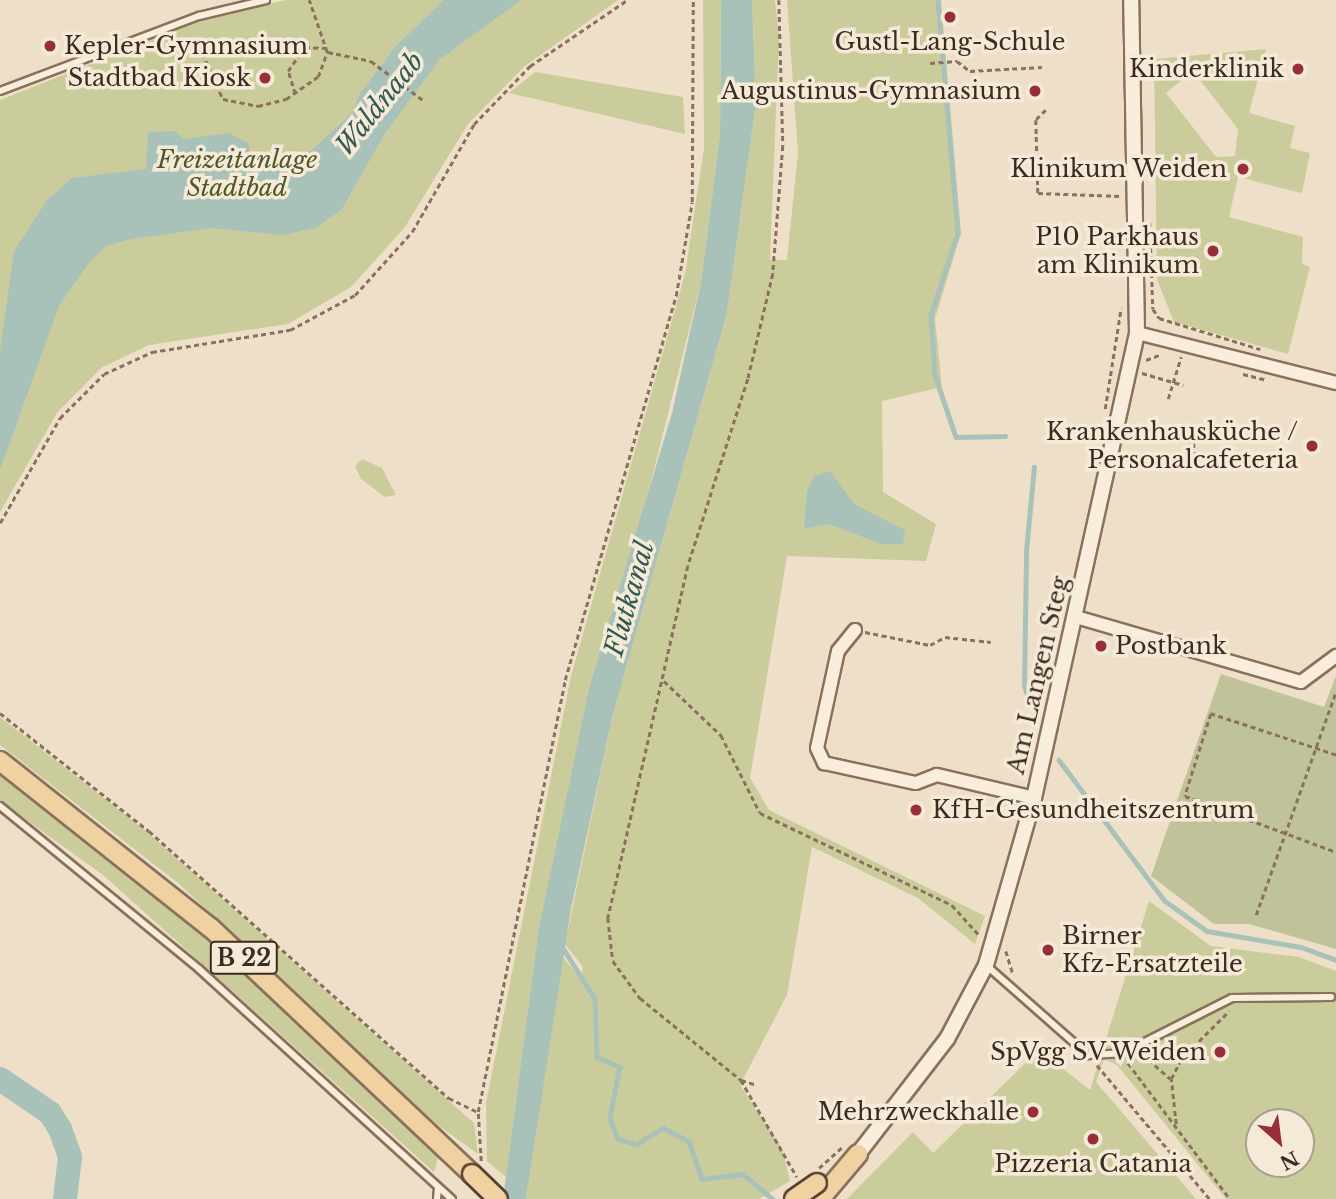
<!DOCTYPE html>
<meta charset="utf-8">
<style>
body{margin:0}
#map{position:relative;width:1336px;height:1199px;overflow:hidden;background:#eee0c8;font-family:"Libre Baskerville",serif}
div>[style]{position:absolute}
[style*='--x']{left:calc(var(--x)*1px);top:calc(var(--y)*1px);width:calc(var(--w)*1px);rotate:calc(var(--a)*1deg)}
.green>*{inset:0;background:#cbcc9b}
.cemetery>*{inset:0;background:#c0c29a}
.water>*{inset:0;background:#a9c2b9}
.stream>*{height:4.5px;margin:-2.25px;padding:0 2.25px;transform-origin:2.25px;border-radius:2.25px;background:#a9c2b9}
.river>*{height:24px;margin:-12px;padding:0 12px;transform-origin:12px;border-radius:12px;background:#a9c2b9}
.path>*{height:2.5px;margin-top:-1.25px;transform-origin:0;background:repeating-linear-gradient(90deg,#8a715d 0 5px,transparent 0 8.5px)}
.roads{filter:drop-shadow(2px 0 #8a715d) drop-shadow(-2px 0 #8a715d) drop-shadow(0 2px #8a715d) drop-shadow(0 -2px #8a715d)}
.service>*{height:6px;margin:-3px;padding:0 3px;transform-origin:3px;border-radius:3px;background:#f9eedb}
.minor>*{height:12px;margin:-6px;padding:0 6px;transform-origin:6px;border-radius:6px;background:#f9eedb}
.tertiary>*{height:14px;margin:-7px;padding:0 7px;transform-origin:7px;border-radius:7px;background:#f9eedb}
.primary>*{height:18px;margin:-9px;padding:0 9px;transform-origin:9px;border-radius:9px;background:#f0d1a1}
.bridges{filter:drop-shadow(2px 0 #584031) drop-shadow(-2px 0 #584031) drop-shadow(0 2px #584031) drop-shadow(0 -2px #584031)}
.primary-bridge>*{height:18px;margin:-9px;padding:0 9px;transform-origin:9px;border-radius:9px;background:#f0d1a1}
.dots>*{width:19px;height:19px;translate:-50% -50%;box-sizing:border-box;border:4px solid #f5ead7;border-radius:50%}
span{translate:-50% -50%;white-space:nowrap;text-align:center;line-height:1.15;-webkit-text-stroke:7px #f5ead7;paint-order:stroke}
.shield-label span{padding:2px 5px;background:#f5ead7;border:2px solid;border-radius:5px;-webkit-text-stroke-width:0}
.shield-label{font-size:23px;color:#3b2b20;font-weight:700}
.poi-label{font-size:24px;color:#3b2b20}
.left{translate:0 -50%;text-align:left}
.right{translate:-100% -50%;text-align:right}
.park-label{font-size:24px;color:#4e5727;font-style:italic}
.street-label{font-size:24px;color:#3b2b20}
.water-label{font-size:26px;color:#305a54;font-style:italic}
.north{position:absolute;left:1245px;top:1108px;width:70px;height:70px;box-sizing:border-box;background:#f5ead7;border:2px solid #ab9e8e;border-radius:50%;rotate:152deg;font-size:19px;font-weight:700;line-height:28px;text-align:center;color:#3b2b20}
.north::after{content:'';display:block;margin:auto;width:24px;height:32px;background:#982e37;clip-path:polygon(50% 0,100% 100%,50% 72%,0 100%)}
</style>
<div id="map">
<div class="green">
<div style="clip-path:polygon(286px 0,618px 0,525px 66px,468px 124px,405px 227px,351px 287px,288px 324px,149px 345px,101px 368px,57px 413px,0 512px,0 100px,202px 20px)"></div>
<div style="clip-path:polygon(703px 0,721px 0,720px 134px,701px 282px,538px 933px,506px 1177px,487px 1161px,486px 1103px,571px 676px,685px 274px,704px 148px)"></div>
<div style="clip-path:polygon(752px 0,775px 0,779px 38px,770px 260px,787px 260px,798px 153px,787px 0,941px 0,961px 233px,935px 319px,942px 387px,882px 401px,883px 492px,936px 524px,926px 561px,787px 556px,750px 778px,769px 810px,985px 916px,975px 944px,918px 898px,812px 847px,787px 995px,740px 1085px,782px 1148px,790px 1181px,759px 1199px,526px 1199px,563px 957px,581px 980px,583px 967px,565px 944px,612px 718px,727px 313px,756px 103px)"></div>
<div style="clip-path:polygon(evenodd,1266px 49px,1249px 113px,1295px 126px,1290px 148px,1310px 153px,1302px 193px,1238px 177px,1229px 217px,1303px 237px,1302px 264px,1310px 267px,1288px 354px,1174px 322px,1157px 279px,1154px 59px,1266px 49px,1193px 71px,1238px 129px,1235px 156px,1216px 157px,1166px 93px,1193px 71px)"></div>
<div style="clip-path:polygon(535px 72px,683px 97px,685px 134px,509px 93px)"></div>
<div style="clip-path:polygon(362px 459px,382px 468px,396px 495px,385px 497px,361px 479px,355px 466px)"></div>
<div style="clip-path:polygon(0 717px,145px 830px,474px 1123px,478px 1154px,435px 1123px,178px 883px,0 745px)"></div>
<div style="clip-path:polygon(0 775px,184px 917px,439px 1155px,434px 1172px,103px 875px,0 801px)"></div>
<div style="clip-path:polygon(evenodd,1149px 901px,1211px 946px,1299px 957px,1336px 971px,1336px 1199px,1226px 1199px,1117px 1065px,1104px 1059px,1096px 1082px,1196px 1199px,847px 1199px,913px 1132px,933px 1153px,1039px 1050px,1090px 1090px,1149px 901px,1259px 1122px,1301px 1122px,1301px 1164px,1259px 1164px,1259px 1122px)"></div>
</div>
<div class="cemetery">
<div style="clip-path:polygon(1221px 674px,1324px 707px,1336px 676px,1336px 949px,1249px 924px,1214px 924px,1151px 876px)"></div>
</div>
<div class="water">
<div style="clip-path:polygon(444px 0,521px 0,439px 60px,384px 135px,342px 209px,316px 228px,283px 235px,211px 228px,131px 239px,106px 246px,88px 264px,59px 306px,0 470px,0 351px,14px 251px,47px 200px,72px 178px,146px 169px,148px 132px,175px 131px,184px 139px,229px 133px,248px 143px,254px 171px,302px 159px,354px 111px,359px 95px,396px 46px)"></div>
<div style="clip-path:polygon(721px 0,752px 0,756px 103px,727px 313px,612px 718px,571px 909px,526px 1199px,503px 1199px,538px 933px,589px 689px,672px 413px,701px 282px,720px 134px)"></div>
<div style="clip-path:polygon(830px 471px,854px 504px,905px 530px,903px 544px,881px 544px,829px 524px,804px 529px,807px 491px,814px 476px)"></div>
</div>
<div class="stream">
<div style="--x:938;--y:0;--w:234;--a:85.1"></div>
<div style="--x:958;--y:233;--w:86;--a:108.2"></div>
<div style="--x:931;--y:315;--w:60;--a:86.2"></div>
<div style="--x:935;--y:375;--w:65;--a:71.3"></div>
<div style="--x:956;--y:437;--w:49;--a:-1.2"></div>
<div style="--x:1030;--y:706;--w:22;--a:-106"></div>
<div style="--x:1024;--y:685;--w:134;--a:-89.1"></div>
<div style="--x:1026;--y:551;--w:84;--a:-84.6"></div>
<div style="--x:1059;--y:760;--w:175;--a:53.1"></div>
<div style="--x:1164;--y:900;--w:53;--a:35.8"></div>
<div style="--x:1207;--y:931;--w:95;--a:9.7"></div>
<div style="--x:1301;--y:947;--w:37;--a:20"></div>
<div style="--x:563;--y:948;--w:60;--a:57.9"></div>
<div style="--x:595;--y:999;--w:58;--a:88"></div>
<div style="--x:597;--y:1057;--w:25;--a:23"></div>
<div style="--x:620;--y:1067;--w:52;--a:101.1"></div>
<div style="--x:610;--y:1118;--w:22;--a:69"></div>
<div style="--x:618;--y:1139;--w:20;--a:15"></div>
<div style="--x:637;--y:1144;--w:31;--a:-32"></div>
<div style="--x:663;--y:1128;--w:29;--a:27"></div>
<div style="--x:689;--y:1141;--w:40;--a:71.1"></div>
<div style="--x:702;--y:1179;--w:41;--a:-7"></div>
<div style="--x:743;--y:1174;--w:39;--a:40"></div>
</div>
<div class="river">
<div style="--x:0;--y:1079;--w:60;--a:34.2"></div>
<div style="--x:50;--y:1113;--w:19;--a:58"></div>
<div style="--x:60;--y:1129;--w:30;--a:70"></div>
<div style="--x:70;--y:1157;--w:42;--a:96.8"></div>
</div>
<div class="path">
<div style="--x:779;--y:0;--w:146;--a:88.4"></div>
<div style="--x:783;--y:146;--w:128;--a:94.5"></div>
<div style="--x:773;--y:274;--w:108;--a:103.4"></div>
<div style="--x:748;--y:379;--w:196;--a:107.8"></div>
<div style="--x:688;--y:566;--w:361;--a:102.8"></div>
<div style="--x:608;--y:918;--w:43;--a:83.4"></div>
<div style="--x:613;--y:961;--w:46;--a:53.9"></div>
<div style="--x:640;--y:998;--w:130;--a:39.1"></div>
<div style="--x:741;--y:1080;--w:112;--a:60"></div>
<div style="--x:225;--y:40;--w:26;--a:169"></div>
<div style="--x:199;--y:45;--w:59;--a:66"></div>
<div style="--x:223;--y:99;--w:36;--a:11"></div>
<div style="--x:258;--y:106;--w:29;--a:-14"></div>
<div style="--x:286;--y:99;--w:39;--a:-35"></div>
<div style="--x:318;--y:77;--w:27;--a:-70"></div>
<div style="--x:327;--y:52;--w:55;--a:-109.1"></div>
<div style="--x:328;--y:52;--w:44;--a:11.8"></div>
<div style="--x:371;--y:61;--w:65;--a:36.9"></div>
<div style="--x:930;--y:63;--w:27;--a:-4"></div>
<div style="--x:957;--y:61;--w:16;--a:38"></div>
<div style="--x:970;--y:71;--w:72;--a:-3.2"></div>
<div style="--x:295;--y:94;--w:24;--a:-107"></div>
<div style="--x:288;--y:71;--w:29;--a:-55"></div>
<div style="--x:305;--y:47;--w:20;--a:3"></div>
<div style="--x:1046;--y:110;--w:14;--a:135"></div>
<div style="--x:1036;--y:120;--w:73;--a:88.4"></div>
<div style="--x:1038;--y:193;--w:83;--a:2.1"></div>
<div style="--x:1150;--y:222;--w:87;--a:88"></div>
<div style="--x:1153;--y:309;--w:11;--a:56"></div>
<div style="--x:1159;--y:318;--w:106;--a:17.1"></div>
<div style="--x:1146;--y:360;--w:17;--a:-21"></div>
<div style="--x:1142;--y:373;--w:43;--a:16.3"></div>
<div style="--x:1243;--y:374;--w:25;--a:14"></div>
<div style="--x:1168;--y:399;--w:44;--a:-72.8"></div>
<div style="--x:1105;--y:409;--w:102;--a:-81"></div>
<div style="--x:1162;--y:434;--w:33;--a:16"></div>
<div style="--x:1194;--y:443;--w:10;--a:90"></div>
<div style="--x:0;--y:523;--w:121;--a:-60.3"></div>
<div style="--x:60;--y:418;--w:62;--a:-45"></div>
<div style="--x:104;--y:374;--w:53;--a:-24.6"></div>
<div style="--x:152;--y:352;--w:140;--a:-9.1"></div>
<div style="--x:290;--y:330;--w:74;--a:-28.3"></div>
<div style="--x:355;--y:295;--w:85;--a:-47.9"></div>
<div style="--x:412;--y:232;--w:125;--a:-60.1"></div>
<div style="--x:474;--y:124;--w:81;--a:-46"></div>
<div style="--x:530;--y:66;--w:117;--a:-34.2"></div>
<div style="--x:865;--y:632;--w:66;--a:11.3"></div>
<div style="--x:930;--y:645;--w:17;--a:-28"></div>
<div style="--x:945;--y:637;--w:46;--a:6.2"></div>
<div style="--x:664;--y:681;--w:79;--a:43.5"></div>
<div style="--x:721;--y:735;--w:87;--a:63.4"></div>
<div style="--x:760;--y:813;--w:213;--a:25.6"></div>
<div style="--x:952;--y:905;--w:42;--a:47.9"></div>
<div style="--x:0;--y:713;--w:190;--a:38.4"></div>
<div style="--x:149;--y:831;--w:402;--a:41.7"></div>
<div style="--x:449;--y:1098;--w:32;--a:26"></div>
<div style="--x:1336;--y:755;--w:132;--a:-161.8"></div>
<div style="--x:1211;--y:714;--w:86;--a:107.6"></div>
<div style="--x:1185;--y:796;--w:161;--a:20.3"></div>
<div style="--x:1256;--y:915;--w:237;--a:-70.3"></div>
<div style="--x:1006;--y:951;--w:24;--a:73"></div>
<div style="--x:1142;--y:1054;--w:38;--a:41"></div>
<div style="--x:1128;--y:1063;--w:170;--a:53.1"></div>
<div style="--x:1097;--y:1065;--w:175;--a:49.9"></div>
<div style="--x:741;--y:1080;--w:14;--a:17"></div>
<div style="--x:1176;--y:1124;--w:45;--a:-96.3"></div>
<div style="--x:1171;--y:1079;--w:22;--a:-63"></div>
<div style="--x:1181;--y:1059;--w:68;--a:-45"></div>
<div style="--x:481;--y:1161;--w:49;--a:-93.5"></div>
<div style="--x:478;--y:1112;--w:441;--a:-78.6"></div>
<div style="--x:565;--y:680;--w:400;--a:-73.9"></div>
<div style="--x:676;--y:296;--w:95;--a:-80.3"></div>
<div style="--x:692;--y:202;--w:202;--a:-89.7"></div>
<div style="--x:819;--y:1168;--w:31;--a:-42"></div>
</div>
<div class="roads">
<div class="service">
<div style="--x:0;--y:91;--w:213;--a:-20.7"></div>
<div style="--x:199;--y:16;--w:69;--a:-13.4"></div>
<div style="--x:0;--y:806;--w:257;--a:39.3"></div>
<div style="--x:199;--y:969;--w:342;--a:42.3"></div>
<div style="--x:987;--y:966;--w:135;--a:41.4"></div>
<div style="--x:1088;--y:1055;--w:35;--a:-3"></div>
<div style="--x:1123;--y:1053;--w:122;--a:-26.8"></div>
<div style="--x:1232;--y:998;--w:99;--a:-0.6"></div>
<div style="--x:437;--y:1199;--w:12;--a:-85"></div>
</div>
<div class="minor">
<div style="--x:1137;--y:333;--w:205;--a:14.1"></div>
<div style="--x:1076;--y:617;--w:234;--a:16.1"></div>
<div style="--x:1301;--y:682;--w:44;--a:-36.6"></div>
<div style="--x:855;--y:630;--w:27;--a:129"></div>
<div style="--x:838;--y:651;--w:99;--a:102.2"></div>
<div style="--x:817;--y:748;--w:17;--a:65"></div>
<div style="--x:824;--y:763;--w:94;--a:12.3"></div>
<div style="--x:916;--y:783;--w:22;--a:-21"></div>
<div style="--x:937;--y:775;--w:100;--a:13.3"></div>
</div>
<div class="tertiary">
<div style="--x:858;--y:1154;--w:145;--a:-52.3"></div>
<div style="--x:947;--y:1039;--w:84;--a:-62.2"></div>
<div style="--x:986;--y:965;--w:174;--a:-74"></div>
<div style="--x:1034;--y:798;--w:476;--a:-77.5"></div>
<div style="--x:1137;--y:333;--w:333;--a:-91"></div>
</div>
<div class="primary">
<div style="--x:0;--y:761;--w:269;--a:38.4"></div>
<div style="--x:211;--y:928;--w:359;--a:43.3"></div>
<div style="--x:820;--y:1199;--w:59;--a:-49.8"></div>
</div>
</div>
<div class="bridges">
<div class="primary-bridge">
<div style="--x:472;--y:1174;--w:36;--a:44"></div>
<div style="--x:794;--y:1199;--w:28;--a:-35"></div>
</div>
</div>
<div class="dots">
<div style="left:950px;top:17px;background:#982e37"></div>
<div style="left:50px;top:46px;background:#982e37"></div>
<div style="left:1298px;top:69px;background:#982e37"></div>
<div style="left:265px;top:78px;background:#982e37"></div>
<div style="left:1035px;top:91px;background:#982e37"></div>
<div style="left:1243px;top:169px;background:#982e37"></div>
<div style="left:1213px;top:251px;background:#982e37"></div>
<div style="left:1312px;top:446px;background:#982e37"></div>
<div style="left:1101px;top:646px;background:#982e37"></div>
<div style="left:916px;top:810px;background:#982e37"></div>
<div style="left:1048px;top:950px;background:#982e37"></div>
<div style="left:1220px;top:1052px;background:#982e37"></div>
<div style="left:1033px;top:1112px;background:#982e37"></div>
<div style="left:1093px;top:1139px;background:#982e37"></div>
</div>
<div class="shield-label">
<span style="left:244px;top:958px">B 22</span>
</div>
<div class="poi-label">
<span style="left:950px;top:42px">Gustl-Lang-Schule</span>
<span class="left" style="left:64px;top:46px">Kepler-Gymnasium</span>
<span class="right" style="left:1284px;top:69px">Kinderklinik</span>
<span class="right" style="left:251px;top:78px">Stadtbad Kiosk</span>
<span class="right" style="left:1021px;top:91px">Augustinus-Gymnasium</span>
<span class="right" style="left:1227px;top:169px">Klinikum Weiden</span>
<span class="right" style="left:1199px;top:251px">P10 Parkhaus<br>am Klinikum</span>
<span class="right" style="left:1298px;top:446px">Krankenhausküche /<br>Personalcafeteria</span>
<span class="left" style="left:1115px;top:646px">Postbank</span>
<span class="left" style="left:932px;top:810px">KfH-Gesundheitszentrum</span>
<span class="left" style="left:1062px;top:950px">Birner<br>Kfz-Ersatzteile</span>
<span class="right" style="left:1206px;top:1052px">SpVgg SV Weiden</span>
<span class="right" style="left:1019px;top:1112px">Mehrzweckhalle</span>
<span style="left:1093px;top:1164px">Pizzeria Catania</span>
</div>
<div class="park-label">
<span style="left:237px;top:174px">Freizeitanlage<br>Stadtbad</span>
</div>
<div class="street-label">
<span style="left:1038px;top:675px;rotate:-77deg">Am Langen Steg</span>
</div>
<div class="water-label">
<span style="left:380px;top:104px;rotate:-51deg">Waldnaab</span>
<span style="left:630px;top:599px;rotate:-74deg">Flutkanal</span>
</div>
<div class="north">N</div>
</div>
